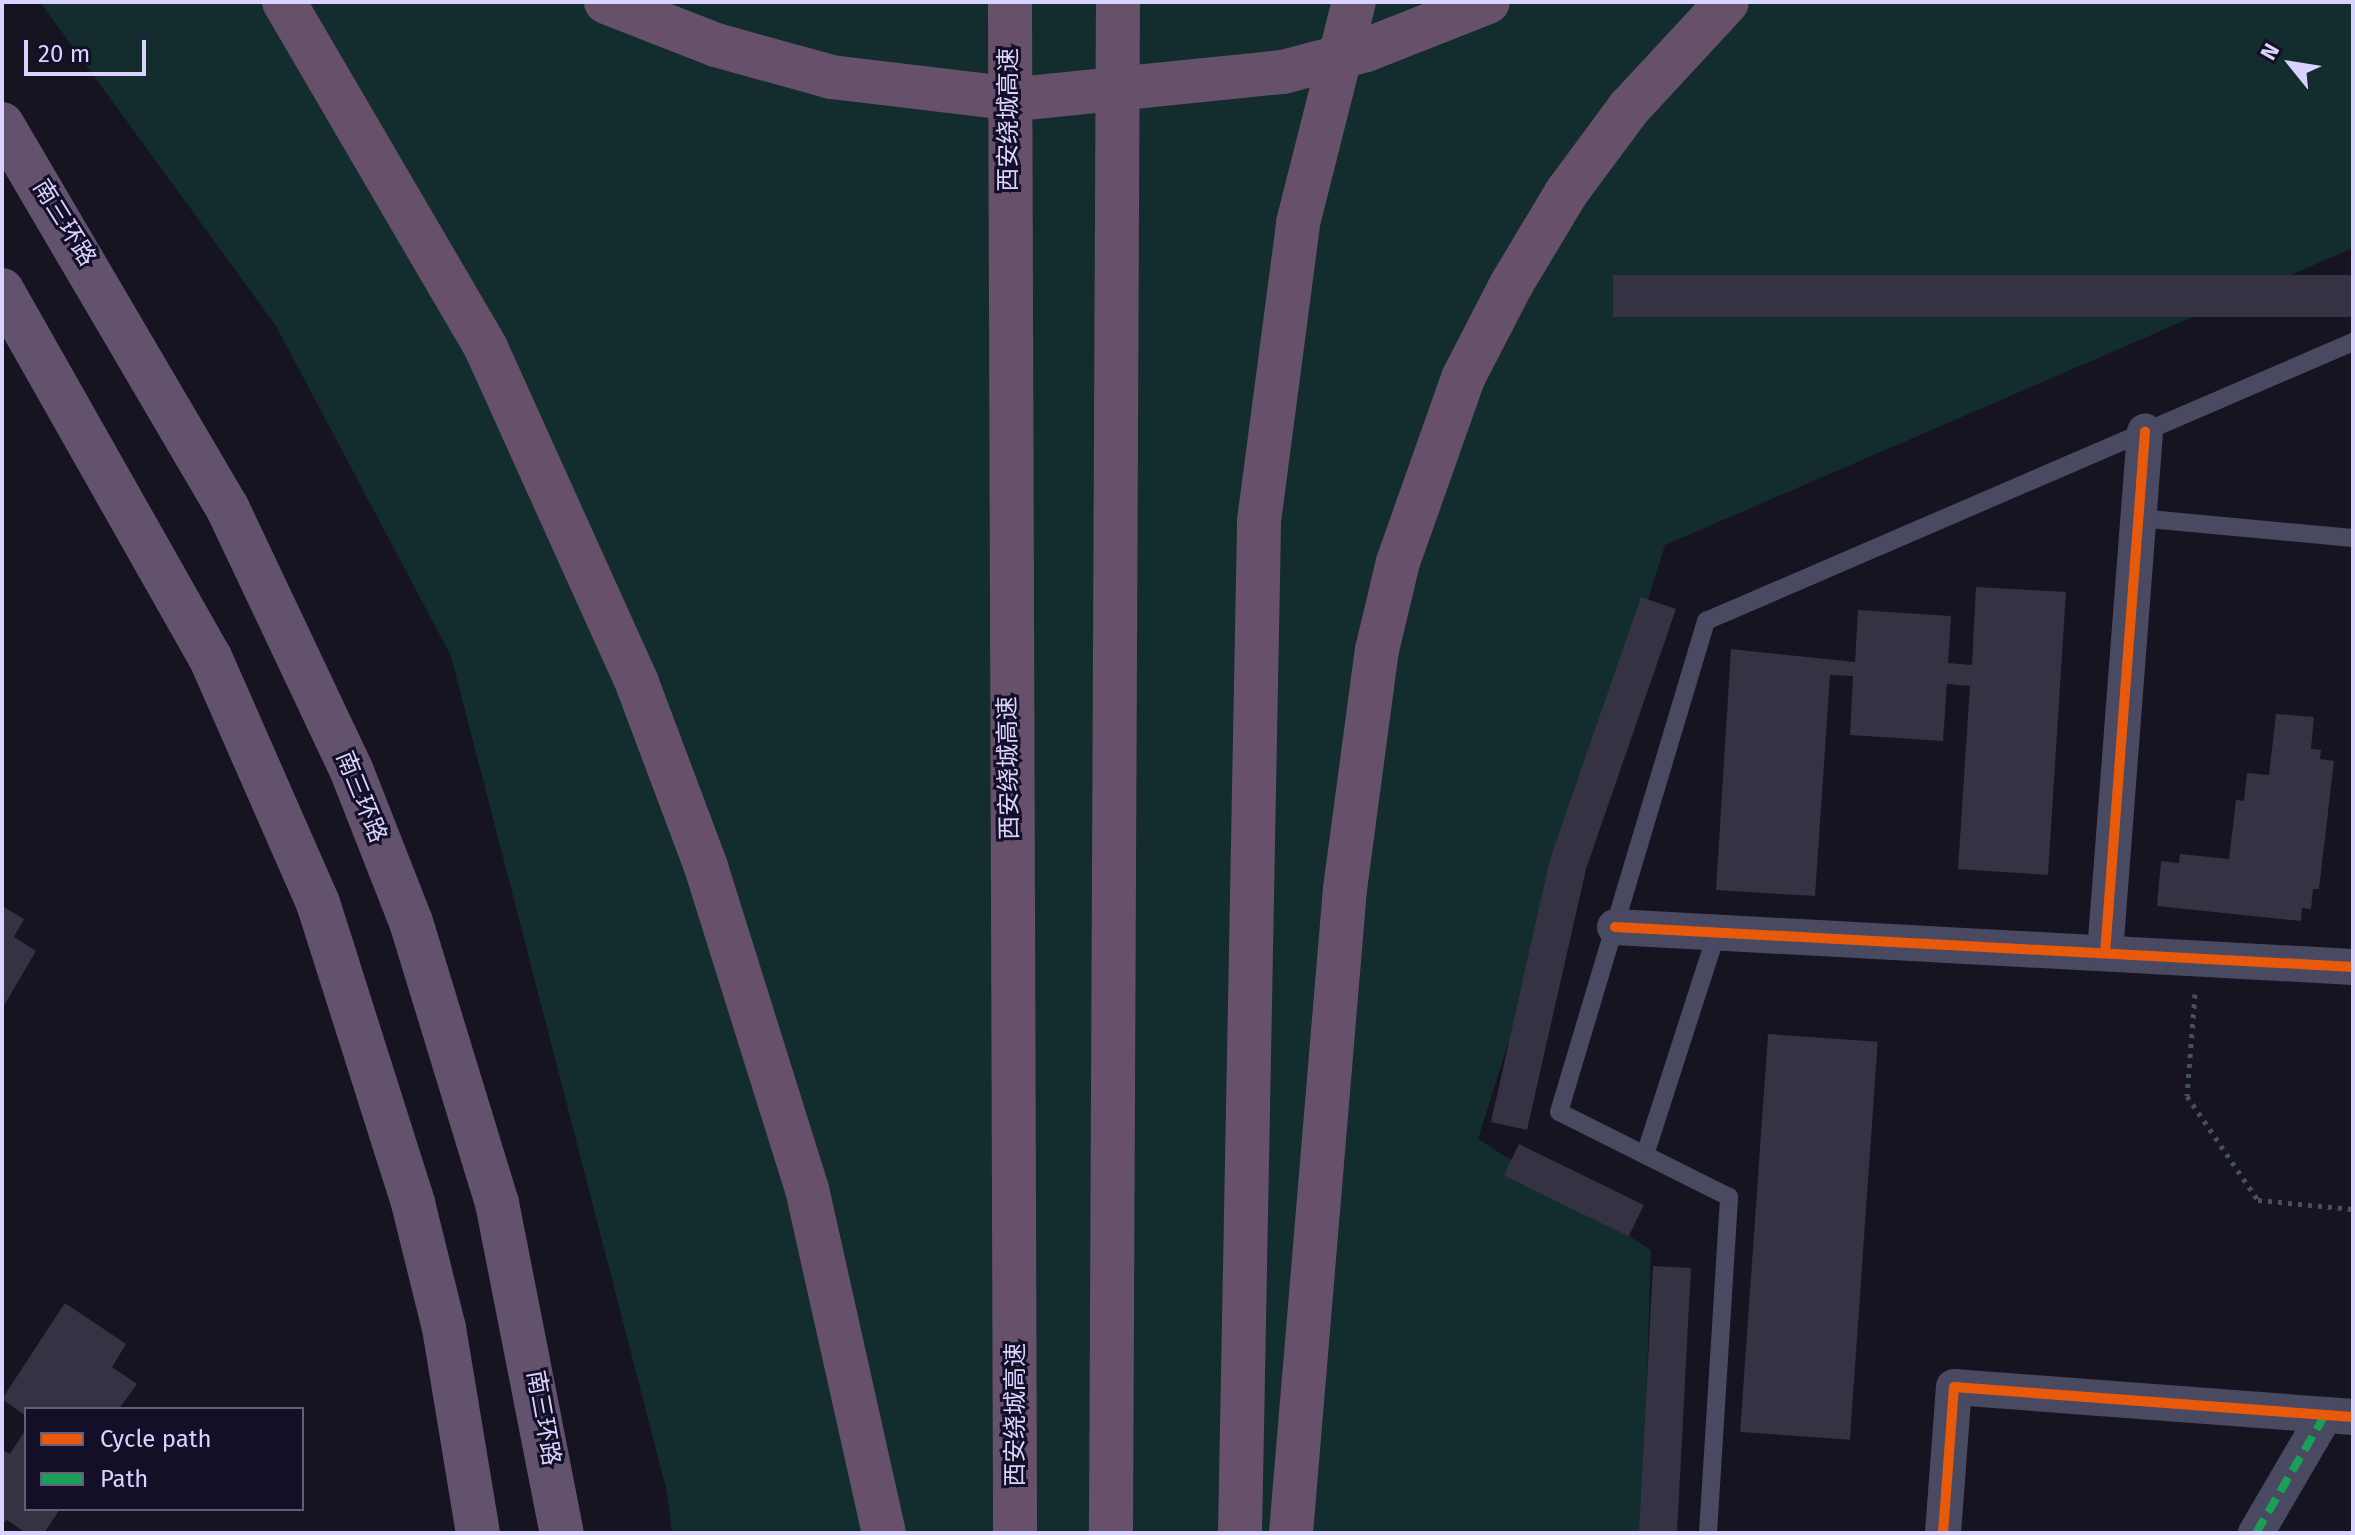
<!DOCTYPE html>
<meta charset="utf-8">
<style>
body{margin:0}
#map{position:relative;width:2355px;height:1535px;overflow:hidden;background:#161421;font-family:"Fira Sans","Noto Sans SC",sans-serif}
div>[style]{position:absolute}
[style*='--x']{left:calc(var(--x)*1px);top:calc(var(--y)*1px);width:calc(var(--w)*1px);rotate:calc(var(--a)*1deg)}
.green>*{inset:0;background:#132c2d}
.building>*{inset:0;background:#343243;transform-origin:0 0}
.path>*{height:5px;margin-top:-2.5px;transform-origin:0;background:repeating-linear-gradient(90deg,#44505f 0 4px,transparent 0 10px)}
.service>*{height:18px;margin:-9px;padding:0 9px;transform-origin:9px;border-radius:9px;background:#4a4962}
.minor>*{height:36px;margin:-18px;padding:0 18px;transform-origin:18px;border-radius:18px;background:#4a4962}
.trunk>*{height:44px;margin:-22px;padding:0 22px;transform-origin:22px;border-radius:22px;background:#62526e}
.motorway>*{height:44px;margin:-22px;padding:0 22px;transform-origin:22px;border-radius:22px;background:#67516a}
.quiet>*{height:8px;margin-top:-4px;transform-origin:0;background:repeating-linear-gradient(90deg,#1a9f57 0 16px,transparent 0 24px)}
.cycleway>*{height:10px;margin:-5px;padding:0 5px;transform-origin:5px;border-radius:5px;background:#e8590c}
span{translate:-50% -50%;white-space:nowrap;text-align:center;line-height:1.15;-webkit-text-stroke:6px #130f26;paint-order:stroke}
.street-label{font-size:24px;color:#d9d4ff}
.frame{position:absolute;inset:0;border:4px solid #d9d4ff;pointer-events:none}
.legend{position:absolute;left:24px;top:1407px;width:280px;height:104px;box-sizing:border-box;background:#130f26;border:2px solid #625e7d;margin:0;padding:10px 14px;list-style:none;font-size:24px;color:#d9d4ff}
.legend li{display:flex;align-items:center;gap:16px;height:40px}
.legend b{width:40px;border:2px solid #625e7d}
.north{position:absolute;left:2251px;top:24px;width:80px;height:80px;-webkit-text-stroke:6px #130f26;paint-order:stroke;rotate:300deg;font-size:22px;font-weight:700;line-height:32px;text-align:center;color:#d9d4ff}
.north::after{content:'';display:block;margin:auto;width:28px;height:36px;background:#d9d4ff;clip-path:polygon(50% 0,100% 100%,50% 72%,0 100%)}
.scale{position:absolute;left:24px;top:40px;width:122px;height:36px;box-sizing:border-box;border:4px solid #d9d4ff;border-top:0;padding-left:10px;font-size:24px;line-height:28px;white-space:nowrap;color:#d9d4ff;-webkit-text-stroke:6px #130f26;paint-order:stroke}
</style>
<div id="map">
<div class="green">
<div style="clip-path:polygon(40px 2px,2353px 2px,2353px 248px,1665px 545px,1478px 1139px,1651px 1250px,1642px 1533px,672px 1533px,667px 1492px,451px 656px,276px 326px)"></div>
</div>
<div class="building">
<div style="left:2353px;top:275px;width:42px;height:740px;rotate:90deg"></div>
<div style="clip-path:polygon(1976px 587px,2066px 592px,2048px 875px,1958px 869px,1970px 686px,1947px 684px,1943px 741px,1850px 735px,1853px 676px,1830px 675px,1815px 896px,1716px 890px,1731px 649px,1855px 662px,1858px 610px,1951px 616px,1948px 663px,1972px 665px)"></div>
<div style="clip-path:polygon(1641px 597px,1676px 609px,1586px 869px,1527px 1130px,1491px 1122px,1550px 859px)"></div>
<div style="clip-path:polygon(2276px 714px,2314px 717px,2311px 749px,2321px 750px,2320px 759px,2334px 761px,2319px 889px,2313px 889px,2311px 909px,2302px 908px,2301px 921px,2157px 906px,2161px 861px,2179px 863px,2180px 854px,2229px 859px,2236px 800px,2244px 801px,2247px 773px,2269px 775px)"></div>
<div style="clip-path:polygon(2px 906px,24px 919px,14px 937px,36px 951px,2px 1009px)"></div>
<div style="left:1768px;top:1034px;width:110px;height:399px;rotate:4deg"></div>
<div style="left:1519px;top:1144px;width:139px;height:35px;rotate:26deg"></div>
<div style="left:1653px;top:1266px;width:38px;height:267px;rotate:3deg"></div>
<div style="clip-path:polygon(65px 1303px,126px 1344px,112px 1367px,137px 1384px,119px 1409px,26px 1409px,26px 1416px,2px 1399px)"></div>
<div style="clip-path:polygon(26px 1429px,26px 1509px,60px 1509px,44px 1533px,26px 1533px,7px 1520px,2px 1524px,2px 1450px,10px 1454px)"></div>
</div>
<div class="path">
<div style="--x:2195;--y:994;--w:102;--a:94.5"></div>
<div style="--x:2187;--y:1096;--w:126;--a:55.7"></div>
<div style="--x:2258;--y:1200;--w:95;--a:5.4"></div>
</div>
<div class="service">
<div style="--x:2138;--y:518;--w:216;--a:5.3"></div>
<div style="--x:1645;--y:1155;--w:234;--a:-72.1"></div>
<div style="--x:1708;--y:1533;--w:337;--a:-86.4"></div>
<div style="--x:1729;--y:1197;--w:190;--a:-153.4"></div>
<div style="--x:1559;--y:1112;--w:513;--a:-73.33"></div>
<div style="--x:1706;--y:621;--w:705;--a:-23.33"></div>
</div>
<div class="minor">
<div style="--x:1615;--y:927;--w:739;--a:3.1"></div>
<div style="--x:2105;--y:953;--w:523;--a:-85.61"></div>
<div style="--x:1943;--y:1533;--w:146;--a:-85.7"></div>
<div style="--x:1954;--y:1387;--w:400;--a:4.3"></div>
<div style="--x:2256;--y:1533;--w:137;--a:-59.7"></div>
</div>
<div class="trunk">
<div style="--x:2;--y:124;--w:444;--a:59.6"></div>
<div style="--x:227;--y:507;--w:290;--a:64.7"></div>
<div style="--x:351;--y:769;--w:164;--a:68.6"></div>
<div style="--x:411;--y:922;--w:294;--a:73"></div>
<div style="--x:497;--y:1203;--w:336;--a:78.9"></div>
<div style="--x:2;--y:290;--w:422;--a:60.5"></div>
<div style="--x:210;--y:657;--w:269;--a:66.3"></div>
<div style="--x:318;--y:903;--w:315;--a:72.4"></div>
<div style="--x:413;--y:1203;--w:129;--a:76.1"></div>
<div style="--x:444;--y:1328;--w:208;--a:80.6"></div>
</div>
<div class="motorway">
<div style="--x:284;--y:2;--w:401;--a:59.7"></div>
<div style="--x:486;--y:348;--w:367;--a:65.7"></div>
<div style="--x:637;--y:683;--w:197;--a:69.4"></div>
<div style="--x:706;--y:867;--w:337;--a:72.6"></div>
<div style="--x:807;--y:1189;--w:353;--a:77.4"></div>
<div style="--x:606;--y:2;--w:118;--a:21.4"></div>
<div style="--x:716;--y:45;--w:119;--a:15.5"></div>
<div style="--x:831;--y:77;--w:186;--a:6.8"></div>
<div style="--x:1016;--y:99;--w:268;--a:-5.8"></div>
<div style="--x:1283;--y:72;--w:86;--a:-14.8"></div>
<div style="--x:1366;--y:50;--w:131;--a:-21.5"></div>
<div style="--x:1010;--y:2;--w:1531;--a:89.81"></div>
<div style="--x:1111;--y:1533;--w:1531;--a:-89.74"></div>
<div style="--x:1240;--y:1533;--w:1012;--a:-88.92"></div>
<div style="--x:1259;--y:521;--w:301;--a:-82.5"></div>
<div style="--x:1298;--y:223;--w:228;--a:-75.8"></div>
<div style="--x:1291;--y:1533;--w:646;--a:-85.21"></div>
<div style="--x:1345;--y:889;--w:241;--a:-82.4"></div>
<div style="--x:1377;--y:650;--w:90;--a:-76.6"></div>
<div style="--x:1398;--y:562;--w:195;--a:-70.5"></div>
<div style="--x:1463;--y:378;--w:105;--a:-62.7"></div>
<div style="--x:1511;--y:285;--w:107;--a:-59.1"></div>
<div style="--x:1566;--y:193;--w:106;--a:-53.5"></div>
<div style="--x:1629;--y:108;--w:144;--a:-47.2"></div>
</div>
<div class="quiet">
<div style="--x:2256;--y:1533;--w:137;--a:-59.7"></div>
</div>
<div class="cycleway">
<div style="--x:1615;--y:927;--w:739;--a:3.1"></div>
<div style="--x:2105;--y:953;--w:523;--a:-85.61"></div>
<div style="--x:1943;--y:1533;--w:146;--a:-85.7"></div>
<div style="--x:1954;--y:1387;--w:400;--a:4.3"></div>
</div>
<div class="street-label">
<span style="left:1009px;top:120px;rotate:-90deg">西安绕城高速</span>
<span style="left:64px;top:223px;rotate:58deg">南三环路</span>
<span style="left:1009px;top:768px;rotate:-91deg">西安绕城高速</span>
<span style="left:361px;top:797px;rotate:68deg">南三环路</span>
<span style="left:1016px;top:1415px;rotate:-90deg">西安绕城高速</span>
<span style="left:543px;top:1418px;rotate:80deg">南三环路</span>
</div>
<div class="frame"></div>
<ul class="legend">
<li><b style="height:10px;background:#e8590c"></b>Cycle path</li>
<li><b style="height:10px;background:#1a9f57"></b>Path</li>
</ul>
<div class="north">N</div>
<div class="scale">20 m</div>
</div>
